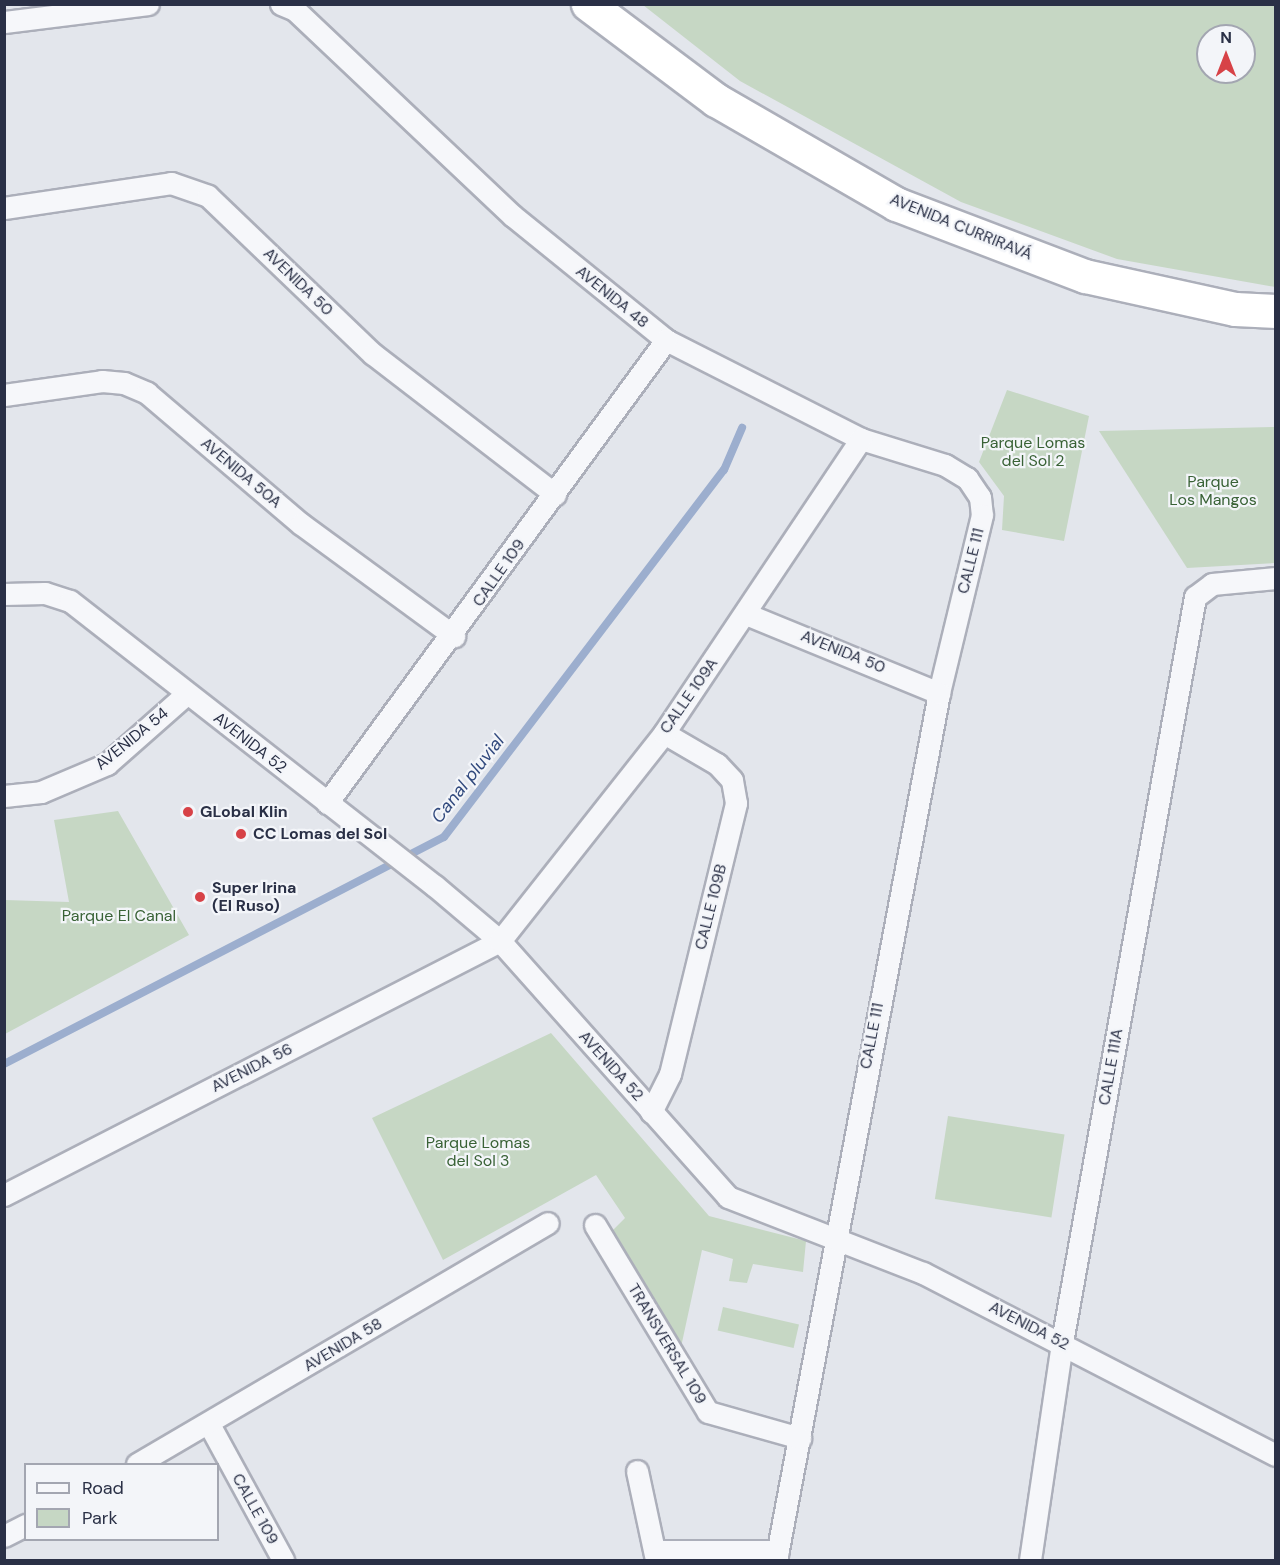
<!DOCTYPE html>
<meta charset="utf-8">
<style>
body{margin:0}
#map{position:relative;width:1280px;height:1565px;overflow:hidden;background:#e3e6ec;font-family:"DM Sans",sans-serif}
div>[style]{position:absolute}
[style*='--x']{left:calc(var(--x)*1px);top:calc(var(--y)*1px);width:calc(var(--w)*1px);rotate:calc(var(--a)*1deg)}
.green>*{inset:0;background:#c6d7c4;transform-origin:0 0}
.stream>*{height:8px;margin:-4px;padding:0 4px;transform-origin:4px;border-radius:4px;background:#9caece}
.roads{filter:drop-shadow(2px 0 #acafba) drop-shadow(-2px 0 #acafba) drop-shadow(0 2px #acafba) drop-shadow(0 -2px #acafba)}
.street>*{height:21px;margin:-10.5px;padding:0 10.5px;transform-origin:10.5px;border-radius:10.5px;background:#f6f7fa}
.highway>*{height:33px;margin:-16.5px;padding:0 16.5px;transform-origin:16.5px;border-radius:16.5px;background:#fff}
.dots>*{width:16px;height:16px;translate:-50% -50%;box-sizing:border-box;border:3px solid #f3f5f9;border-radius:50%}
span{translate:-50% -50%;white-space:nowrap;text-align:center;line-height:1.15;-webkit-text-stroke:4.5px #f3f5f9;paint-order:stroke}
.street-label{font-size:16px;color:#2a3046}
.park-label{font-size:16px;color:#396236}
.poi-label{font-size:16px;color:#2a3046;font-weight:700}
.left{translate:0 -50%;text-align:left}
.water-label{font-size:18px;color:#31497d;font-style:italic}
.frame{position:absolute;inset:0;border:6px solid #2a3046;pointer-events:none}
.legend{position:absolute;left:24px;top:1463px;width:195px;height:78px;box-sizing:border-box;background:#f3f5f9;border:2px solid #a3a6b1;margin:0;padding:8px 10px;list-style:none;font-size:18px;color:#2a3046}
.legend li{display:flex;align-items:center;gap:12px;height:30px}
.legend b{width:30px;border:2px solid #a3a6b1}
.north{position:absolute;left:1196px;top:24px;width:60px;height:60px;box-sizing:border-box;background:#f3f5f9;border:2px solid #a3a6b1;border-radius:50%;rotate:0deg;font-size:16px;font-weight:700;line-height:24px;text-align:center;color:#2a3046}
.north::after{content:'';display:block;margin:auto;width:21px;height:27px;background:#d74247;clip-path:polygon(50% 0,100% 100%,50% 72%,0 100%)}
</style>
<div id="map">
<div class="green">
<div style="clip-path:polygon(evenodd,643px 5px,1275px 5px,1275px 287px,1117px 259px,961px 202px,740px 81px,643px 5px,1208px 36px,1244px 36px,1244px 72px,1208px 72px,1208px 36px)"></div>
<div style="clip-path:polygon(1007px 390px,1089px 416px,1064px 541px,1002px 530px,1004px 496px,979px 462px)"></div>
<div style="clip-path:polygon(1275px 427px,1275px 563px,1187px 568px,1099px 431px)"></div>
<div style="clip-path:polygon(118px 811px,189px 935px,5px 1034px,5px 900px,69px 902px,54px 820px)"></div>
<div style="clip-path:polygon(551px 1033px,709px 1216px,806px 1241px,803px 1272px,753px 1264px,747px 1283px,729px 1281px,733px 1259px,702px 1250px,681px 1347px,612px 1231px,625px 1218px,596px 1175px,443px 1260px,372px 1118px)"></div>
<div style="left:948px;top:1116px;width:118px;height:84px;rotate:9deg"></div>
<div style="left:723px;top:1307px;width:78px;height:24px;rotate:13deg"></div>
</div>
<div class="stream">
<div style="--x:4;--y:1064;--w:495;--a:-27.3"></div>
<div style="--x:444;--y:837;--w:462;--a:-52.7"></div>
<div style="--x:724;--y:470;--w:46;--a:-66.8"></div>
</div>
<div class="roads">
<div class="street">
<div style="--x:281;--y:4;--w:15;--a:23"></div>
<div style="--x:295;--y:10;--w:300;--a:43.4"></div>
<div style="--x:513;--y:216;--w:197;--a:39"></div>
<div style="--x:666;--y:340;--w:219;--a:26.9"></div>
<div style="--x:861;--y:439;--w:88;--a:17.2"></div>
<div style="--x:945;--y:465;--w:26;--a:31"></div>
<div style="--x:967;--y:478;--w:23;--a:56"></div>
<div style="--x:980;--y:497;--w:18;--a:84"></div>
<div style="--x:982;--y:515;--w:183;--a:103.6"></div>
<div style="--x:939;--y:693;--w:882;--a:100.65"></div>
<div style="--x:4;--y:22;--w:145;--a:-7.1"></div>
<div style="--x:4;--y:208;--w:169;--a:-8.5"></div>
<div style="--x:171;--y:183;--w:39;--a:19"></div>
<div style="--x:208;--y:196;--w:228;--a:43.8"></div>
<div style="--x:373;--y:354;--w:230;--a:37.6"></div>
<div style="--x:4;--y:395;--w:99;--a:-8.1"></div>
<div style="--x:102;--y:381;--w:22;--a:5"></div>
<div style="--x:124;--y:383;--w:25;--a:23"></div>
<div style="--x:147;--y:393;--w:202;--a:40.4"></div>
<div style="--x:301;--y:524;--w:190;--a:36.2"></div>
<div style="--x:4;--y:594;--w:41;--a:-1.4"></div>
<div style="--x:45;--y:593;--w:26;--a:18"></div>
<div style="--x:70;--y:601;--w:463;--a:38"></div>
<div style="--x:435;--y:886;--w:85;--a:40.2"></div>
<div style="--x:500;--y:941;--w:343;--a:48.3"></div>
<div style="--x:728;--y:1197;--w:209;--a:21.3"></div>
<div style="--x:923;--y:1273;--w:397;--a:27.3"></div>
<div style="--x:746;--y:614;--w:209;--a:22.3"></div>
<div style="--x:4;--y:796;--w:37;--a:-6"></div>
<div style="--x:41;--y:792;--w:72;--a:-23"></div>
<div style="--x:107;--y:764;--w:106;--a:-41.5"></div>
<div style="--x:327;--y:803;--w:574;--a:-53.79"></div>
<div style="--x:651;--y:1112;--w:42;--a:-63.4"></div>
<div style="--x:670;--y:1074;--w:279;--a:-76.3"></div>
<div style="--x:736;--y:803;--w:23;--a:-100"></div>
<div style="--x:732;--y:780;--w:22;--a:-133"></div>
<div style="--x:717;--y:764;--w:61;--a:-149.7"></div>
<div style="--x:4;--y:1195;--w:557;--a:-27.12"></div>
<div style="--x:500;--y:941;--w:265;--a:-51.7"></div>
<div style="--x:664;--y:733;--w:354;--a:-56.2"></div>
<div style="--x:595;--y:1225;--w:218;--a:58.9"></div>
<div style="--x:708;--y:1412;--w:96;--a:15.8"></div>
<div style="--x:210;--y:1426;--w:153;--a:61.4"></div>
<div style="--x:137;--y:1464;--w:476;--a:-30.4"></div>
<div style="--x:637;--y:1471;--w:91;--a:77.9"></div>
<div style="--x:4;--y:1536;--w:25;--a:-27"></div>
<div style="--x:655;--y:1551;--w:123;--a:0"></div>
<div style="--x:1030;--y:1560;--w:220;--a:-81.6"></div>
<div style="--x:1062;--y:1342;--w:757;--a:-79.88"></div>
<div style="--x:1195;--y:597;--w:21;--a:-37"></div>
<div style="--x:1212;--y:584;--w:64;--a:-5.4"></div>
</div>
<div class="highway">
<div style="--x:588;--y:4;--w:160;--a:36.9"></div>
<div style="--x:716;--y:100;--w:208;--a:30"></div>
<div style="--x:896;--y:204;--w:202;--a:20.9"></div>
<div style="--x:1085;--y:276;--w:154;--a:12.4"></div>
<div style="--x:1235;--y:309;--w:41;--a:2.8"></div>
</div>
</div>
<div class="dots">
<div style="left:188px;top:812px;background:#d74247"></div>
<div style="left:241px;top:834px;background:#d74247"></div>
<div style="left:200px;top:897px;background:#d74247"></div>
</div>
<div class="street-label">
<span style="left:961px;top:227px;rotate:22deg">AVENIDA CURRIRAVÁ</span>
<span style="left:298px;top:282px;rotate:44deg">AVENIDA 50</span>
<span style="left:612px;top:297px;rotate:39deg">AVENIDA 48</span>
<span style="left:241px;top:473px;rotate:40deg">AVENIDA 50A</span>
<span style="left:971px;top:561px;rotate:-76deg">CALLE 111</span>
<span style="left:499px;top:573px;rotate:-55deg">CALLE 109</span>
<span style="left:843px;top:652px;rotate:22deg">AVENIDA 50</span>
<span style="left:689px;top:696px;rotate:-55deg">CALLE 109A</span>
<span style="left:132px;top:739px;rotate:-39deg">AVENIDA 54</span>
<span style="left:250px;top:743px;rotate:38deg">AVENIDA 52</span>
<span style="left:711px;top:907px;rotate:-76deg">CALLE 109B</span>
<span style="left:872px;top:1036px;rotate:-79deg">CALLE 111</span>
<span style="left:611px;top:1066px;rotate:48deg">AVENIDA 52</span>
<span style="left:1111px;top:1067px;rotate:-80deg">CALLE 111A</span>
<span style="left:252px;top:1068px;rotate:-27deg">AVENIDA 56</span>
<span style="left:1029px;top:1326px;rotate:27deg">AVENIDA 52</span>
<span style="left:667px;top:1344px;rotate:59deg">TRANSVERSAL 109</span>
<span style="left:343px;top:1345px;rotate:-31deg">AVENIDA 58</span>
<span style="left:255px;top:1509px;rotate:61deg">CALLE 109</span>
</div>
<div class="park-label">
<span style="left:1033px;top:452px">Parque Lomas<br>del Sol 2</span>
<span style="left:1213px;top:491px">Parque<br>Los Mangos</span>
<span style="left:119px;top:916px">Parque El Canal</span>
<span style="left:478px;top:1152px">Parque Lomas<br>del Sol 3</span>
</div>
<div class="poi-label">
<span class="left" style="left:200px;top:812px">GLobal Klin</span>
<span class="left" style="left:253px;top:834px">CC Lomas del Sol</span>
<span class="left" style="left:212px;top:897px">Super Irina<br>(El Ruso)</span>
</div>
<div class="water-label">
<span style="left:468px;top:779px;rotate:-52deg">Canal pluvial</span>
</div>
<div class="frame"></div>
<ul class="legend">
<li><b style="height:8px;background:#f6f7fa"></b>Road</li>
<li><b style="height:16px;background:#c6d7c4"></b>Park</li>
</ul>
<div class="north">N</div>
</div>
